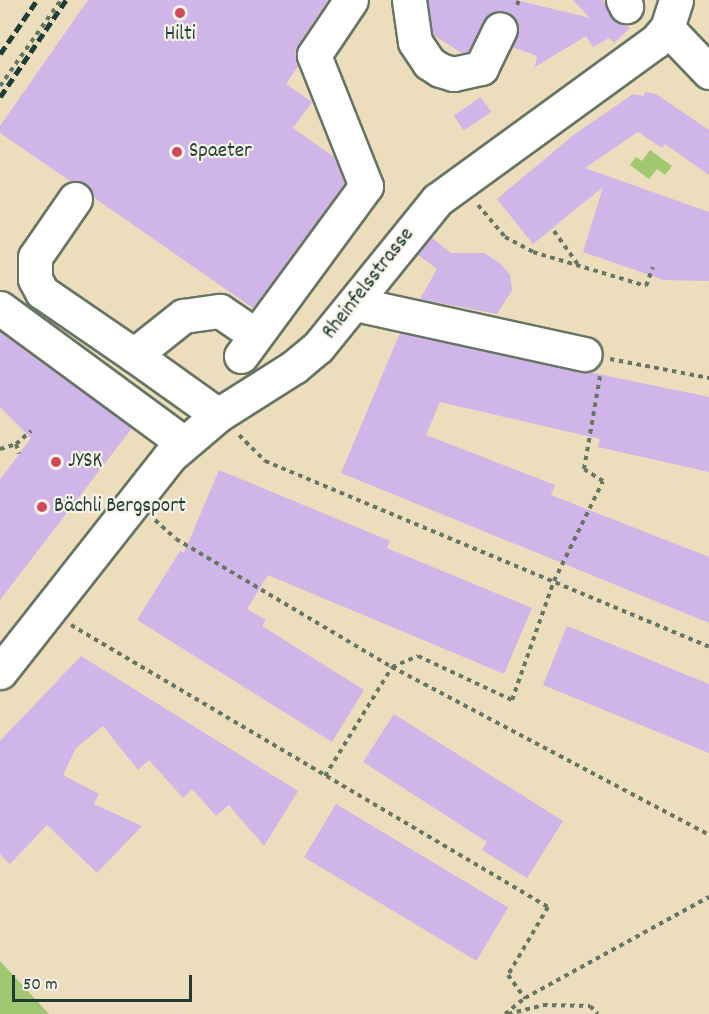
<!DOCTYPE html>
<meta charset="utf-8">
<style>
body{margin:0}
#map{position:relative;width:709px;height:1014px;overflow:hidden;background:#ecdebc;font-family:Dekko,sans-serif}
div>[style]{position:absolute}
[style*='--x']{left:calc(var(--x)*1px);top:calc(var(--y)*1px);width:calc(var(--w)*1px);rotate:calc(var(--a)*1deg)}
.green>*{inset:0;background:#a1c771}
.building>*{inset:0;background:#cfb5e8;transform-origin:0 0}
.path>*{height:4px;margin-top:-2px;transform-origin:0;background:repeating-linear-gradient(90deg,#677564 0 4.5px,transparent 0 9px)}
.roads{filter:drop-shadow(2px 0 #677564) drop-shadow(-2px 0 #677564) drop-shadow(0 2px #677564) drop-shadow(0 -2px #677564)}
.minor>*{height:33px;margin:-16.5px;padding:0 16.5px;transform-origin:16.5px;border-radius:16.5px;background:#fff}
.rail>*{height:4.5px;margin-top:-2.25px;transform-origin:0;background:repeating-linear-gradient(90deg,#1f3d34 0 9px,transparent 0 13.5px)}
.dots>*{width:16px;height:16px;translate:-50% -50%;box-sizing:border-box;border:3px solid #f7f3e8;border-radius:50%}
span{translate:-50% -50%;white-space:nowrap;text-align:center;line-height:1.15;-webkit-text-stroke:4.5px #f7f3e8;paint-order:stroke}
.poi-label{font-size:21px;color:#1f3d34}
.left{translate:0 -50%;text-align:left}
.street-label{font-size:21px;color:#1f3d34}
.scale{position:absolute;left:12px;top:975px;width:180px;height:27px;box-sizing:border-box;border:3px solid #1f3d34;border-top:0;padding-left:8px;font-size:18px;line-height:21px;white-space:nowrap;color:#1f3d34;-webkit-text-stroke:4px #f7f3e8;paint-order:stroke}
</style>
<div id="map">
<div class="green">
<div style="clip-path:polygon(650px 150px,672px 166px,665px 175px,657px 169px,649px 179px,630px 165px,636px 157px,642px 161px)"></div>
<div style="clip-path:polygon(0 961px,49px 1014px,0 1014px)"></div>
</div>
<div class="building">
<div style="clip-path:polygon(88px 0,328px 0,298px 45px,295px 54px,298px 66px,286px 84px,312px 102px,293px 128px,334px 157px,345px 183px,253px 308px,93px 197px,86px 184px,70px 181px,0 133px,0 126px)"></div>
<div style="clip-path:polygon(428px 0,516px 0,590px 18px,573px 0,603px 0,615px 21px,630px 28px,614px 43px,609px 38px,593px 47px,586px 36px,535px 67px,537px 56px,512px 47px,519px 27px,509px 12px,489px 14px,468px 52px,462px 53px,433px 35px)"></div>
<div style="clip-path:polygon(646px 92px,656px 94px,709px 130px,709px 175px,665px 144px,662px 148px,638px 132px,585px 168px,709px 212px,709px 281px,664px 280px,583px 252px,603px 187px,533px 244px,497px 199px,575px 134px,633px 94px,643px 96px)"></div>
<div style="left:481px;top:97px;width:18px;height:33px;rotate:56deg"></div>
<div style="clip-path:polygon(431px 237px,451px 253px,484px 253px,501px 264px,510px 275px,512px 290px,497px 314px,420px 299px,437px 269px,417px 254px)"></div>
<div style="clip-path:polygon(0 331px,132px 428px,0 600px,0 480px,31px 438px,0 407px)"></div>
<div style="clip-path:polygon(400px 333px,709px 397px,709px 472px,598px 447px,600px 439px,440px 402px,426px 435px,555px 485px,551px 495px,709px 557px,709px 623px,341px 473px)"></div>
<div style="clip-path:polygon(219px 470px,390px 541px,387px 548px,532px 608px,504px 674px,268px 575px,247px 609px,266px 620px,262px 626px,364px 690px,332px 742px,137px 620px,180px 551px,184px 553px)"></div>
<div style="clip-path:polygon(567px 626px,709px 684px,709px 753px,543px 685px)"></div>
<div style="clip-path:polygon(81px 656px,298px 791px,264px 846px,229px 805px,216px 816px,192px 789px,183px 798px,149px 760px,138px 770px,103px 726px,76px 748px,63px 775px,99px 794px,94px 804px,142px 826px,97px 873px,47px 825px,10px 864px,0 854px,0 741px)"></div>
<div style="clip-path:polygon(394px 714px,563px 821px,527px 878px,482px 850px,487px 842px,363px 762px)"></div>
<div style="left:336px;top:804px;width:201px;height:62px;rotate:31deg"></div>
</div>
<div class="path">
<div style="--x:517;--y:5;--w:5;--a:-68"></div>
<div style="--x:0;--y:86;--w:105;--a:-54.7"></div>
<div style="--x:478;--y:205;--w:42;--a:49.8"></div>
<div style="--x:505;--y:237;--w:32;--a:28"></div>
<div style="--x:533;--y:252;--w:118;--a:16.7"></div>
<div style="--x:646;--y:286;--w:20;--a:-70"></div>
<div style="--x:554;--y:231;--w:43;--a:54.5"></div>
<div style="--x:610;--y:359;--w:101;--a:10.9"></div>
<div style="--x:239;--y:435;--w:37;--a:45"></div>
<div style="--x:265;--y:461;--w:481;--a:22.7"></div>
<div style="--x:16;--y:444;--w:10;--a:73"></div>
<div style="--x:0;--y:449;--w:17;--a:-17"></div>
<div style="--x:16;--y:444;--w:20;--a:-41"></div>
<div style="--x:155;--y:520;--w:28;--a:42"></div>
<div style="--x:176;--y:539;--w:251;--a:30.7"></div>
<div style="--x:392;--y:667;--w:359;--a:27.9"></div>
<div style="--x:71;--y:625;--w:554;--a:30.59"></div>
<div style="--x:548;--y:907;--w:79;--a:120.5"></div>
<div style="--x:508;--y:975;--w:29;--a:54"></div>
<div style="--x:325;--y:776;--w:128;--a:-58.4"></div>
<div style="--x:392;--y:667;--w:28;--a:-23"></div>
<div style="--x:418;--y:656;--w:104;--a:25.1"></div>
<div style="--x:512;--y:700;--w:126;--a:-70.6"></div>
<div style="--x:554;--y:581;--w:111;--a:-63.9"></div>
<div style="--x:603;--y:481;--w:22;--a:-148"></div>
<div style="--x:584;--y:469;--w:94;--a:-80.2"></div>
<div style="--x:505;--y:1014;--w:26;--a:-39"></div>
<div style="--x:525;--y:998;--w:210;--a:-28.8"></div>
<div style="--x:508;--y:1014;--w:36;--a:-14"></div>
<div style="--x:543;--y:1005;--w:47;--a:1.2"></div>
<div style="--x:590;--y:1006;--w:11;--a:45"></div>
</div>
<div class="roads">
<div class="minor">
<div style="--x:409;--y:0;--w:42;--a:81.9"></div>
<div style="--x:415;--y:42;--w:25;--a:56"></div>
<div style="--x:429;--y:63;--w:13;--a:32"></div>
<div style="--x:440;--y:70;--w:14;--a:17"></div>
<div style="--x:453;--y:74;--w:29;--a:-12"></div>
<div style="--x:481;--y:68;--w:43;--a:-64"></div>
<div style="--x:623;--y:0;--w:7;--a:63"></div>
<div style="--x:667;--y:28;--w:61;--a:46.3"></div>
<div style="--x:75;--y:199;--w:70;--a:124.6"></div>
<div style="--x:35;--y:257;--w:22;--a:90"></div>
<div style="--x:35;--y:279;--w:15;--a:62"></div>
<div style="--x:42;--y:292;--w:112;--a:34.4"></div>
<div style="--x:134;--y:355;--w:63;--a:-38.5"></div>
<div style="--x:183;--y:316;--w:37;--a:-8"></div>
<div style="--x:220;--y:311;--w:42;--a:34.4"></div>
<div style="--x:355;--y:304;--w:235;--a:12.3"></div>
<div style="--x:0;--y:308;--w:228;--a:36.3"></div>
<div style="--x:134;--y:355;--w:103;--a:35.5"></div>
<div style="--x:241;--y:356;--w:211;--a:-53.7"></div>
<div style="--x:366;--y:186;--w:141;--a:-111.7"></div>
<div style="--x:314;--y:55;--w:66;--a:-56.1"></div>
<div style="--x:0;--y:672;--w:275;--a:-51.8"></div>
<div style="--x:170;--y:456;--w:63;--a:-40.5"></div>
<div style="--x:218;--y:415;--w:90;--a:-32.3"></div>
<div style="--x:294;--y:367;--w:31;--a:-40"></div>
<div style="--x:318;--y:347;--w:189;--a:-51"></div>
<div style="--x:437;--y:200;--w:271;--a:-36"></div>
<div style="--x:656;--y:41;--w:17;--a:-50"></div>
<div style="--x:667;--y:28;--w:29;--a:-72"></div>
</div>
</div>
<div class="rail">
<div style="--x:0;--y:54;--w:65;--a:-55.6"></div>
<div style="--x:0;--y:97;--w:117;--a:-55.8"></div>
</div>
<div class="dots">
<div style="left:180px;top:13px;background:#d1495b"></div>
<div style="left:177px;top:152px;background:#d1495b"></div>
<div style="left:56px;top:462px;background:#d1495b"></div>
<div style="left:42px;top:507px;background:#d1495b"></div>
</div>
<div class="poi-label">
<span style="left:180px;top:35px">Hilti</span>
<span class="left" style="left:189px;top:152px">Spaeter</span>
<span class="left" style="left:68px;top:462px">JYSK</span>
<span class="left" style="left:54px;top:507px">Bächli Bergsport</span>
</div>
<div class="street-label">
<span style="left:369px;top:284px;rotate:-52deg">Rheinfelsstrasse</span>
</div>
<div class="scale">50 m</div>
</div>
